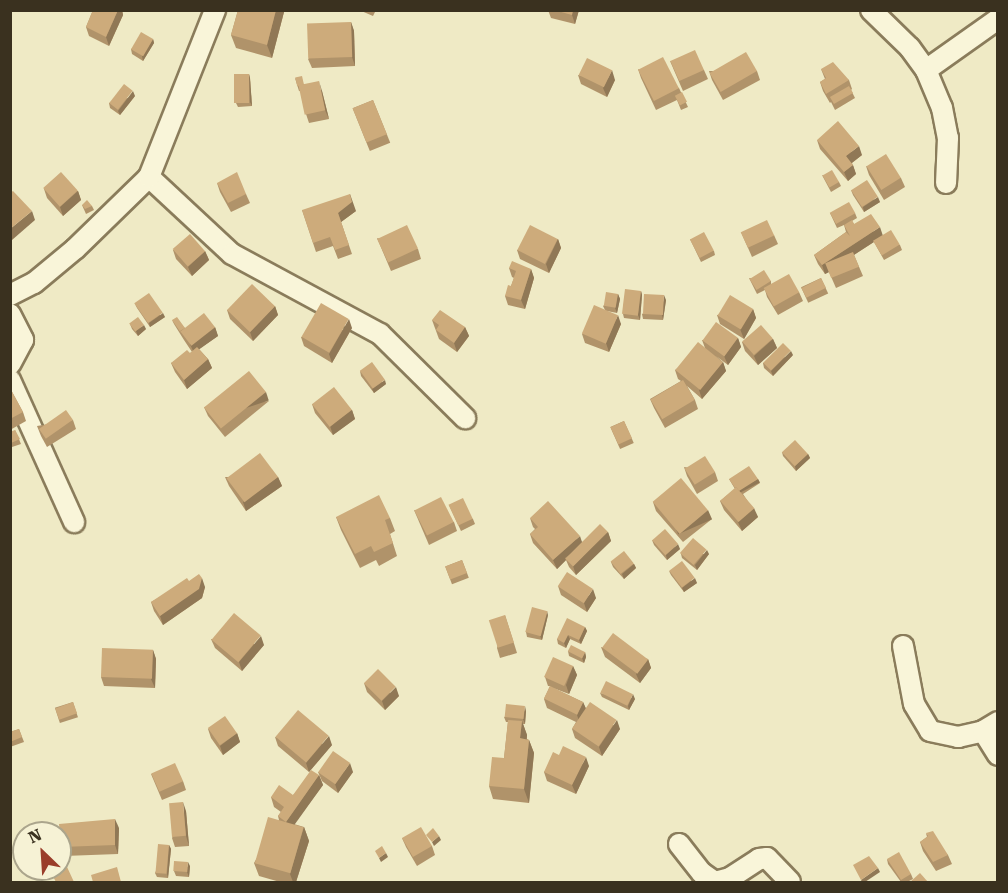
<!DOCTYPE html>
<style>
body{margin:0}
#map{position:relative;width:1008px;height:893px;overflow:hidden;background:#efeac5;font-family:"Roboto Serif",serif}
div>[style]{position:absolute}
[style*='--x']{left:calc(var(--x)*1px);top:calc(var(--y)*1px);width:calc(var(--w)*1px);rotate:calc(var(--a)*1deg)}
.roads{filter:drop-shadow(2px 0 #8a7c5b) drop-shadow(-2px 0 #8a7c5b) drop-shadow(0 2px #8a7c5b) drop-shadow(0 -2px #8a7c5b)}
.street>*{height:20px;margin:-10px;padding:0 10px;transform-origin:10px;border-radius:10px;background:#f9f5d9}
.wall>*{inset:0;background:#b0936a;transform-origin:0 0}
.shaded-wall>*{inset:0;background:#907856;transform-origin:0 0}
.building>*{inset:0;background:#cdab7b;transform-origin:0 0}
span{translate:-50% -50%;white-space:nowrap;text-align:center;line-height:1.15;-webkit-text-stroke:4.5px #f6f2d5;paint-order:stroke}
.frame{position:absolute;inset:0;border:12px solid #3a311f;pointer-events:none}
.north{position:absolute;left:12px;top:821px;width:60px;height:60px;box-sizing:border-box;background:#f6f2d5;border:2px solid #aba58c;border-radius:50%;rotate:335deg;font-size:16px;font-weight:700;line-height:24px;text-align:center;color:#3a311f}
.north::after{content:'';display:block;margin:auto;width:21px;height:27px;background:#9a3d2a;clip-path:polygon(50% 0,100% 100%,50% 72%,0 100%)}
</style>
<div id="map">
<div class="roads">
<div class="street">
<div style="--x:871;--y:10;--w:54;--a:44.3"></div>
<div style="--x:910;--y:48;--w:27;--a:54"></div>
<div style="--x:926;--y:70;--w:41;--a:67.2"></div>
<div style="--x:942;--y:108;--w:31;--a:79"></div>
<div style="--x:948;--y:138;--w:45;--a:92.5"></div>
<div style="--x:926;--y:70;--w:88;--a:-35.3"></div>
<div style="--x:149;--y:177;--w:113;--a:42.9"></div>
<div style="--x:232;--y:254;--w:168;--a:28.4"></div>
<div style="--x:380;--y:334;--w:120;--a:44.7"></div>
<div style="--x:10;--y:295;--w:27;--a:-27"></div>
<div style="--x:34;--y:283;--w:53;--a:-39.7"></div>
<div style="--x:75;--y:249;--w:103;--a:-44.2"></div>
<div style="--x:149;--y:177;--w:180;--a:-68.4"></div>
<div style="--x:10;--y:314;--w:29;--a:63"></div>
<div style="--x:23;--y:340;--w:27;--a:118"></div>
<div style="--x:10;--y:380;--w:156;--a:65.7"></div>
<div style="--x:903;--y:646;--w:59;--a:79.3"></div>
<div style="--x:914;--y:704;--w:31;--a:59"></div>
<div style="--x:930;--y:731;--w:29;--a:12"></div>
<div style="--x:958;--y:737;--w:26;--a:-13"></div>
<div style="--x:983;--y:731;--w:17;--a:-31"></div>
<div style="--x:983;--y:731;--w:28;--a:58"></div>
<div style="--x:679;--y:844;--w:37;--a:52"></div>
<div style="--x:702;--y:873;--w:16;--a:35"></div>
<div style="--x:715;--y:882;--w:16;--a:-15"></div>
<div style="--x:730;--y:878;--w:35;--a:-33"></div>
<div style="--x:759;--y:859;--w:8;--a:-7"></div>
<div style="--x:767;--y:858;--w:33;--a:46"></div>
</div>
</div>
<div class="wall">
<div style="clip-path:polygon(93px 10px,122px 10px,123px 15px,109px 46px,89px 36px,86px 27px)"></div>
<div style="clip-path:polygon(238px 10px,284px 10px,284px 12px,272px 58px,236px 48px,231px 35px)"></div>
<div style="clip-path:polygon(359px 10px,376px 10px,373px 16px)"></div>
<div style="clip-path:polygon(548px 10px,579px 10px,575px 24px,551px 18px)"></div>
<div style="clip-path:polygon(351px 22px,354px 31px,355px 66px,312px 68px,308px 59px)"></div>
<div style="clip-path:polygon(153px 39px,154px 43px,143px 61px,132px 54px,131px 49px)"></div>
<div style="clip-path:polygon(670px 61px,704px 70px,708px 79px,683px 91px)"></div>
<div style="clip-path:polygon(638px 69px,679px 88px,688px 107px,681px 110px,677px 100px,656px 110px,641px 78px)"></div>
<div style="clip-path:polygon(821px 69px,849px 80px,852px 89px,851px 90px,855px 98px,835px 110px,831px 102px,830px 103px,823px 91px,820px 82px,825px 79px)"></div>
<div style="clip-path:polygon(709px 71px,757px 71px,760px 80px,723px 100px,712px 80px)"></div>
<div style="clip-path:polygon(249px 74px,250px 78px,252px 106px,238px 107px,236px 103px)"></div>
<div style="clip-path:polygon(578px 75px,615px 80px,607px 97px,581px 84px)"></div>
<div style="clip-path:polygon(295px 78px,305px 85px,322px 91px,329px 119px,309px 123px,306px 114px,301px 91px,299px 91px)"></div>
<div style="clip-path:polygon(135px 96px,120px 115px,110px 108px,109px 103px)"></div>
<div style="left:373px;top:100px;width:46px;height:22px;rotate:68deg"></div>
<div style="clip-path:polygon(817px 140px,862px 155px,852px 163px,856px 174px,848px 181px,820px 149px)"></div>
<div style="clip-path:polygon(866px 166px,901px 178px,905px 187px,884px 200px,869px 175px)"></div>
<div style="clip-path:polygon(822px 175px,839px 182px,841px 186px,831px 192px)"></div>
<div style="clip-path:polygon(217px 183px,246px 194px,250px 203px,231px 212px,220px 192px)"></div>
<div style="clip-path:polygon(44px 189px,78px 191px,81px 200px,63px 216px,47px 198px)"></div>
<div style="clip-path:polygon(851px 190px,880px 202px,864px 212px,853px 195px)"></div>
<div style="clip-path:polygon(82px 205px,92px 206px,94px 210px,86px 214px)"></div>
<div style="clip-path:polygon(302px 210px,356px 211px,341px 222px,352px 254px,338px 259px,333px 246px,316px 252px)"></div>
<div style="clip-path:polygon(830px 213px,855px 213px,857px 218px,852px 221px,854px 224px,882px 235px,900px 245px,902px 250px,884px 260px,874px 242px,854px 255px,863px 276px,836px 288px,829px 272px,825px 274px,818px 264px,814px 255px,846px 232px,844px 225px,837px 228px)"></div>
<div style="clip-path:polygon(741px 232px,774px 235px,778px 244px,752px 257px)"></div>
<div style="clip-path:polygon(377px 238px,418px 249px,421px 259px,391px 271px)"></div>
<div style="clip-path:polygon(558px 239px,561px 248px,549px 273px,520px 259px,517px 250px)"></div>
<div style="clip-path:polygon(690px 239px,714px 251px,715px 255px,701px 262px)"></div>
<div style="clip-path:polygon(173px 250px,205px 251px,209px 260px,192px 276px,176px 259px)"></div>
<div style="clip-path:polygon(509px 268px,531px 269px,534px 278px,525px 309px,508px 305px,505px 296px,511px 286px,514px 278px,512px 277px)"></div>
<div style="clip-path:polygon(749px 278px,771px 281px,771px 284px,799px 292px,803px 301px,778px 315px,767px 297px,765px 290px,757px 294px)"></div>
<div style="left:821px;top:278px;width:17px;height:22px;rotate:65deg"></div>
<div style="clip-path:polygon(641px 291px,642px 295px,640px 320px,624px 318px,623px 314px)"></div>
<div style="clip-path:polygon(618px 294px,620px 299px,617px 313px,607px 311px,621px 324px,609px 352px,585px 343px,582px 334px,605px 310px,603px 306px)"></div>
<div style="clip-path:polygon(666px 300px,663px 320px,643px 319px,642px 314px)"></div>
<div style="clip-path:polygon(135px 304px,165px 317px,150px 327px,137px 308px)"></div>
<div style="clip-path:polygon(275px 306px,278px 315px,253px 341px,230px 319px,227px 310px)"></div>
<div style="clip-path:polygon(753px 309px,756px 318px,744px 339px,720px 324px,717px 315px)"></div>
<div style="clip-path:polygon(172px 320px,185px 328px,215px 327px,218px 336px,199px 349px,208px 359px,212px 368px,187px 389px,175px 372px,171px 363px,192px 352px,184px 340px,174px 324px)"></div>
<div style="clip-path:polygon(432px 320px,465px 327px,469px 336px,457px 352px,439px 339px)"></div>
<div style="clip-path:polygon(130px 324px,146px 329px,138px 336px,132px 329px)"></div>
<div style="clip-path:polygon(352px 328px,332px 363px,304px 346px,301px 337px)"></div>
<div style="clip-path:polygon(738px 338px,741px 347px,728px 365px,716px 356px,723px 362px,726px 371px,702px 399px,687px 386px,695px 400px,698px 409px,665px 428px,654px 408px,650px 399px,681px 381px,678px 379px,675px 370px,705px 348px,702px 340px)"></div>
<div style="clip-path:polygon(773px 339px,777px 348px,758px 365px,745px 351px,742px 342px)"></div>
<div style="clip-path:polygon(793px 355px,773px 376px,764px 368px,763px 363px)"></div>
<div style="clip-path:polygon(360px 371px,386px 384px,374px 393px,361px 376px)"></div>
<div style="clip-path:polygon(10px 388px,23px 412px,26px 421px,10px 430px)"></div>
<div style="clip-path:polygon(269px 401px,225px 437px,208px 416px,204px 407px)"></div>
<div style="clip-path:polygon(312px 404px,352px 410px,355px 419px,333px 435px,315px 413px)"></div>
<div style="clip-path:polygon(73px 420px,76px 429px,47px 447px,41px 436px,37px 426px)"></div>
<div style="left:624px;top:421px;width:24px;height:15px;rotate:66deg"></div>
<div style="clip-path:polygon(15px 430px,21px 444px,12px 447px,10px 443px)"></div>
<div style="clip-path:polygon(782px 452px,808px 454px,810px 458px,796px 471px,783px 456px)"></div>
<div style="clip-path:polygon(684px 467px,715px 472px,718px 481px,697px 494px,687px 476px)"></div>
<div style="clip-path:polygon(225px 477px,278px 477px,282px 486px,246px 511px,229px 486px)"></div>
<div style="clip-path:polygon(729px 479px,758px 479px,760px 483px,743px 494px,758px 517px,742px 531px,724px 510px,720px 501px,735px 489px)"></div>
<div style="clip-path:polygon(653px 502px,712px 519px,683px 542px,656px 511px)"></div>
<div style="clip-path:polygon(449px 505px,473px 519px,475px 524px,461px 531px)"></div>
<div style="clip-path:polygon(414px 510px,454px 522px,457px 531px,429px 545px)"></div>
<div style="clip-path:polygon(336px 517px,390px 518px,395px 531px,390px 534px,397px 556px,379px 566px,376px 560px,360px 568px,341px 530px)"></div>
<div style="clip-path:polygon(530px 518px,582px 542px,608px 532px,611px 541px,576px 575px,569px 567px,566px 560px,557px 569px,533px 543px,530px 534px,535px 529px,533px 527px)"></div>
<div style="clip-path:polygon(652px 540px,680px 549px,667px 560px,654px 545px)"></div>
<div style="clip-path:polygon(681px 554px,709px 554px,697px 570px,682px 558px)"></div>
<div style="left:462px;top:560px;width:19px;height:18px;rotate:69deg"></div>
<div style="clip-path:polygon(611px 562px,634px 564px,636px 568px,624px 579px,613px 567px)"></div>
<div style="clip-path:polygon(669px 571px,697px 583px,684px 592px,671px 575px)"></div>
<div style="clip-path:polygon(189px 581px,205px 587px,202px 598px,163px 625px,154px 611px,151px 602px)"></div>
<div style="clip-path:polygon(558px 586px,596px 598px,587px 612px,561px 595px)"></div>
<div style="clip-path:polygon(505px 615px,517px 653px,500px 658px,497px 648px)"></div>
<div style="clip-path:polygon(548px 615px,542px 640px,527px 637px,526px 632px)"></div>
<div style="clip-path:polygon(585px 627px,587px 631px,581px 644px,570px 639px,566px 648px,558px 644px,557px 639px)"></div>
<div style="clip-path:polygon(211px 639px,264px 645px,242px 671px,215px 648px)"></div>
<div style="clip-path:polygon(601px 647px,648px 659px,651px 668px,640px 683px,605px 657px)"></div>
<div style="clip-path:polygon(153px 650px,156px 659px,155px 688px,104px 686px,101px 677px)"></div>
<div style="clip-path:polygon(568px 651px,585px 652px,586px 657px,584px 663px,569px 656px)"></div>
<div style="clip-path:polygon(573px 666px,577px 675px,569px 694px,553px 688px,583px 702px,586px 709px,620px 729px,602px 756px,575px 738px,572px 729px,576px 722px,547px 708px,544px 699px,550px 686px,548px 686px,545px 677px)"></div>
<div style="clip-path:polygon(364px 683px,399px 696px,385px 710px,367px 692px)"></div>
<div style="clip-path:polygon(600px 693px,635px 699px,629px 710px,602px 697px)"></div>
<div style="left:73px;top:702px;width:16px;height:19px;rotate:72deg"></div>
<div style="clip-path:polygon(526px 711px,525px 724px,523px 724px,527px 735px,527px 739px,529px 740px,534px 753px,529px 803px,493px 799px,489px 786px,504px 758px,508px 722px,506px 722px,504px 717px)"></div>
<div style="clip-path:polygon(19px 729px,24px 742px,10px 747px,10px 732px)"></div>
<div style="clip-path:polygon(208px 729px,237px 733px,240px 742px,223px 755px,211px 738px)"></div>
<div style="clip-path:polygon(275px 737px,332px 745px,309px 772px,278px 746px)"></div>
<div style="clip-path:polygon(559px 755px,589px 766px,576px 794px,547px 781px,544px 772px)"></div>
<div style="clip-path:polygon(318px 772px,353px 772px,338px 793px,322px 781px)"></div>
<div style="clip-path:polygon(151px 774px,183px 781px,186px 790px,162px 800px)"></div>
<div style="clip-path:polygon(319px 775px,323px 785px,294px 824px,304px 827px,309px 841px,296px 882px,280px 882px,259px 876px,254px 863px,279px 820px,278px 816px,281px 812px,274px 807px,271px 797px,293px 795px)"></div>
<div style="clip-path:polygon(186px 811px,189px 846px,175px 847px,172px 838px)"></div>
<div style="clip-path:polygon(119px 828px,118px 854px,64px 856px,61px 847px)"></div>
<div style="clip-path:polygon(926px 833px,948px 855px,952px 864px,936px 871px,923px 851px,920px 842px,927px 837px)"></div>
<div style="clip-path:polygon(402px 838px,432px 846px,435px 855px,417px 866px,406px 847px)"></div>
<div style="clip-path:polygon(169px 845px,171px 849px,168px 878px,157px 877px,155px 873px)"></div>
<div style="clip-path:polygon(887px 859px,911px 874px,913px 879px,907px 882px,901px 882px,888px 864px)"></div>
<div style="clip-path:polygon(190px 866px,189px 877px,176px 876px,174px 871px)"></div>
</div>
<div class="shaded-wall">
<div style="clip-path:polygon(118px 10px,122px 10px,123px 15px,109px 46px,106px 37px)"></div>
<div style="clip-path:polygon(276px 10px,284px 10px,284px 12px,272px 58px,267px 45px)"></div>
<div style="clip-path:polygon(573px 10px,579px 10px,575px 24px,572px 15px)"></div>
<div style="clip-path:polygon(351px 22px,354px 31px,355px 66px,352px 57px)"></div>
<div style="clip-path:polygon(153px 39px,154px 43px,143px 61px,142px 56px)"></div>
<div style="clip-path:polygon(612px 70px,615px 80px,607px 97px,603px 88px)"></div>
<div style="clip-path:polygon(249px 74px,250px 78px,252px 106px,250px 102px)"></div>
<div style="clip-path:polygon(319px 81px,322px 91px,329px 119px,325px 110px)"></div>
<div style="clip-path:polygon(133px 91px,135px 96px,120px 115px,118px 111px)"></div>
<div style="clip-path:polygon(859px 146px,862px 155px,849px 165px,846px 156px)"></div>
<div style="clip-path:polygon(853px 165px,856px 174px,848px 181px,844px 172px)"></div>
<div style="clip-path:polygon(78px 191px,81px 200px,63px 216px,60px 207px)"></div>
<div style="clip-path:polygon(350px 194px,356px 211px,341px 222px,352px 254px,338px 213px)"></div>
<div style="clip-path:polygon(878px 197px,880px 202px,864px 212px,863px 207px)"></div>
<div style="clip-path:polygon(32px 211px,35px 220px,12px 240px,10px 236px,10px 229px)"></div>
<div style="clip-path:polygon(880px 227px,883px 236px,829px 271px,826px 264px,829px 272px,825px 274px,822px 265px)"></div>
<div style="clip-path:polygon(558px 239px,561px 248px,549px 273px,546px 264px)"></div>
<div style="clip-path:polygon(205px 251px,209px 260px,192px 276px,188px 267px)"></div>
<div style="clip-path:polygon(531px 269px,534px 278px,525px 309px,521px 300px)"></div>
<div style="clip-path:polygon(641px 291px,642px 295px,640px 320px,638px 315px)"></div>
<div style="clip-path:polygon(618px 294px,620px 299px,617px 313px,615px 308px)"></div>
<div style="clip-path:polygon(664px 295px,666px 300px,663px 320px,662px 315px)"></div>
<div style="clip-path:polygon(275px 306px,278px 315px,253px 341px,250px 332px)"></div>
<div style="clip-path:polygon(753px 309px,756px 318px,744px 339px,740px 329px)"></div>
<div style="clip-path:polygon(163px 313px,165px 317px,150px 327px,149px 323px)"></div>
<div style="clip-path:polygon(618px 315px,621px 324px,609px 352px,606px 343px)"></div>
<div style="clip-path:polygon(349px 319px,352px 328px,332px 363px,329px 354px)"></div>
<div style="clip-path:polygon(144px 325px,146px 329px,138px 336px,136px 331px)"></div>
<div style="clip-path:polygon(215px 327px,218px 336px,194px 353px,190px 344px)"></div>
<div style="clip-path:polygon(465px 327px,469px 336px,457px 352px,454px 343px)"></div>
<div style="clip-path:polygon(738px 338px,741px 347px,728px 365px,724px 356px)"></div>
<div style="clip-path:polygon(773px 339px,777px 348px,758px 365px,754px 356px)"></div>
<div style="clip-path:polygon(791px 351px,793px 355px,773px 376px,771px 371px)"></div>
<div style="clip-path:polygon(208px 359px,212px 368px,187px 389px,184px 380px)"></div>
<div style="clip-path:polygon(723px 362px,726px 371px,702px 399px,699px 390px)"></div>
<div style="clip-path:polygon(385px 380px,386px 384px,374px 393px,372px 389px)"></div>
<div style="left:266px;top:392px;width:9px;height:57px;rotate:72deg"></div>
<div style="clip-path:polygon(352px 410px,355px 419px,333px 435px,330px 426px)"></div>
<div style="clip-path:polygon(808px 454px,810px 458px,796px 471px,795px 466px)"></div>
<div style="clip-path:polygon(278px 477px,282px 486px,246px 511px,243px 502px)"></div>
<div style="left:758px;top:479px;width:4px;height:24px;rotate:63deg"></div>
<div style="clip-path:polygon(754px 508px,758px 517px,742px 531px,738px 522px)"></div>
<div style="left:708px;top:510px;width:10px;height:37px;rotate:66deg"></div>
<div style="clip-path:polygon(608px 532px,611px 541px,576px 575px,573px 566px)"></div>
<div style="clip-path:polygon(580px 536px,583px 545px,565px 558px,566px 560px,557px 569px,553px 560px)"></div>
<div style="clip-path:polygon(678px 544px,680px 549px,667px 560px,666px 555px)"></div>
<div style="clip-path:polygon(707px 550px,709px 554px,697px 570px,695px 565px)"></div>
<div style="clip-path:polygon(634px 564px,636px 568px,624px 579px,622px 574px)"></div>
<div style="clip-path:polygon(202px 578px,205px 587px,202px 598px,163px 625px,160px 616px)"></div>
<div style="clip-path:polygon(695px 578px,697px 583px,684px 592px,682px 588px)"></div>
<div style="clip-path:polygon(593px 589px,596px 598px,587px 612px,584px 603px)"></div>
<div style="clip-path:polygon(547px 611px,548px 615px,542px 640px,540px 636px)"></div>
<div style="clip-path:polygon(585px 627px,587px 631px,581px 644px,579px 640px)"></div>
<div style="clip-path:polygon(568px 635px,570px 639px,566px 648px,564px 643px)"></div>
<div style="clip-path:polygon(261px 636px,264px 645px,242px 671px,239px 662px)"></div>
<div style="clip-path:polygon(153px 650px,156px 659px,155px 688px,151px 679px)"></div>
<div style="clip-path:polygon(585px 652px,586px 657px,584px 663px,582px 658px)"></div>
<div style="clip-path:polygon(648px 659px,651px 668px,640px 683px,636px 674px)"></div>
<div style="clip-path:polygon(573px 666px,577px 675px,569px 694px,566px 685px)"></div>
<div style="clip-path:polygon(396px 687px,399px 696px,385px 710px,382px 701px)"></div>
<div style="clip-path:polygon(633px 694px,635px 699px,629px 710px,628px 706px)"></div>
<div style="clip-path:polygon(583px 702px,587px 711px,580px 724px,577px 715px)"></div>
<div style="clip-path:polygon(525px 706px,526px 711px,525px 724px,523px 719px)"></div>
<div style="clip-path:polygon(617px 720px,620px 729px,602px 756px,599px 747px)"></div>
<div style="clip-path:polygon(522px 721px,527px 735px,525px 752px,520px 738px)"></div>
<div style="clip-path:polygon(237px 733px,240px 742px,223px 755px,220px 746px)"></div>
<div style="clip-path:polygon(329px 736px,332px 745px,309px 772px,306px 763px)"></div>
<div style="clip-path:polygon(529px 740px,534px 753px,529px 803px,524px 789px)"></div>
<div style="clip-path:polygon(586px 757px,589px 766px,576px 794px,572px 785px)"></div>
<div style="clip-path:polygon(350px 763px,353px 772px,338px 793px,335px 784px)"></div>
<div style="clip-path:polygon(319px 775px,323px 785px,290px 831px,286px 822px)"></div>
<div style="clip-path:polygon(183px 802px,186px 811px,189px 846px,186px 836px)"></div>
<div style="clip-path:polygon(115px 819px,119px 828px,118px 854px,115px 845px)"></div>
<div style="clip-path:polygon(304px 827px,309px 841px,296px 882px,293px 882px,290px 874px)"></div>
<div style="clip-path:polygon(439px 836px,441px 840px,434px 846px,432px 842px)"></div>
<div style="clip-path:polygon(169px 845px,171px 849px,168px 878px,167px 874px)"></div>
<div style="clip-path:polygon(386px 853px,388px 857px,381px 862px,379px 858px)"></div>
<div style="clip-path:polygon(188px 862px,190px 866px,189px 877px,187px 872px)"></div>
<div style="clip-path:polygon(878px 868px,880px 872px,865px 882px,862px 882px,861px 880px)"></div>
</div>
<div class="building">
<div style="clip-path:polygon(93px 10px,118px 10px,106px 37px,86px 27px)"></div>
<div style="clip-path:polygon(238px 10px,276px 10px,267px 45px,231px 35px)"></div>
<div style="clip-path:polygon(554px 10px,573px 10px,572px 15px)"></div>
<div style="left:351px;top:22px;width:35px;height:44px;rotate:88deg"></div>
<div style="left:141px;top:32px;width:14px;height:20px;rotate:30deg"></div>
<div style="left:695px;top:50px;width:22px;height:27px;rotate:66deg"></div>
<div style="left:746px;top:52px;width:22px;height:42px;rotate:60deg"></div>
<div style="left:663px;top:57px;width:35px;height:28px;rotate:63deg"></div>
<div style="left:587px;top:58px;width:28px;height:19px;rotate:26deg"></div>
<div style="clip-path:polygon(833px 62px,849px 80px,826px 94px,820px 82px,826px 78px,821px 69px)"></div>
<div style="left:234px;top:74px;width:15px;height:29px"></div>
<div style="left:302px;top:76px;width:9px;height:7px;rotate:77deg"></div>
<div style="left:319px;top:81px;width:30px;height:21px;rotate:78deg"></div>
<div style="left:124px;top:84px;width:11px;height:24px;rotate:38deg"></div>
<div style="left:849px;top:86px;width:8px;height:22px;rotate:60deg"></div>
<div style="left:682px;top:92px;width:11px;height:8px;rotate:63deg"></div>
<div style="left:373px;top:100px;width:37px;height:22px;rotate:68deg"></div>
<div style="clip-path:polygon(838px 121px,859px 146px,846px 156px,853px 165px,844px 172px,817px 140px)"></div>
<div style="left:886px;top:154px;width:28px;height:23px;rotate:58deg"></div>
<div style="left:832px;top:170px;width:14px;height:11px;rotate:60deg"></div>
<div style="left:61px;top:172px;width:25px;height:24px;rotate:48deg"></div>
<div style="clip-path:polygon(237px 172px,246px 194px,228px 203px,217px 183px)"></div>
<div style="left:867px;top:180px;width:20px;height:19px;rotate:57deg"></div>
<div style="clip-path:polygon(13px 191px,32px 211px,10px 229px,10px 193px)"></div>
<div style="clip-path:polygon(350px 194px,352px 202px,338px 213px,349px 245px,335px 250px,330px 237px,313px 243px,302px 210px)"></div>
<div style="clip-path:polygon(87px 200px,92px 206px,85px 209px,82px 205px)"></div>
<div style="left:849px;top:202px;width:13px;height:22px;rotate:61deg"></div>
<div style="clip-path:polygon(871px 214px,880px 227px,822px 265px,814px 255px,846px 232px,850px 236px,844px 225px,852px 220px,854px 224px)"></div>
<div style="left:767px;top:220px;width:17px;height:29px;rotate:65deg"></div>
<div style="left:407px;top:225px;width:26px;height:33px;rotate:65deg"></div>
<div style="left:530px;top:225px;width:31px;height:28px;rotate:27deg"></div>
<div style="left:891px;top:230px;width:17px;height:21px;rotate:59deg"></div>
<div style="left:704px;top:232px;width:21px;height:16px;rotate:62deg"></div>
<div style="left:190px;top:234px;width:23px;height:23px;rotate:49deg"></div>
<div style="left:853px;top:252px;width:16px;height:30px;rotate:68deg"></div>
<div style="clip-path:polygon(512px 261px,531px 269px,521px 300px,505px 296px,508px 285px,511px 286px,516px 271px,509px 268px)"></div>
<div style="left:764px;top:270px;width:13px;height:17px;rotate:58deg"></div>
<div style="left:789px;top:274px;width:21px;height:29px;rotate:61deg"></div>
<div style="left:821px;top:278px;width:11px;height:22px;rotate:63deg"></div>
<div style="left:252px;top:284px;width:32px;height:36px;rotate:44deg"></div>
<div style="left:625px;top:289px;width:16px;height:25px;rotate:7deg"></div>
<div style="left:606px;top:292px;width:12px;height:14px;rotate:9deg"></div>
<div style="left:149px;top:293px;width:24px;height:18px;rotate:55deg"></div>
<div style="left:644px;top:294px;width:20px;height:20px;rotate:3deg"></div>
<div style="left:730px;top:295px;width:27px;height:24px;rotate:31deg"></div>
<div style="left:321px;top:303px;width:32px;height:39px;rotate:30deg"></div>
<div style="left:594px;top:305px;width:26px;height:31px;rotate:23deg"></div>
<div style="clip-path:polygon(440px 310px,465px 327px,454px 343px,436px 330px,439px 325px,432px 320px)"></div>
<div style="left:204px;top:313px;width:18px;height:30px;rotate:52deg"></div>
<div style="left:138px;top:317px;width:10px;height:11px;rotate:53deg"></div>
<div style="clip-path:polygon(177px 317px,185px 328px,180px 331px,181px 333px,172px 320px)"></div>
<div style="left:716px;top:322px;width:27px;height:23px;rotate:36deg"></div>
<div style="left:761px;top:325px;width:18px;height:25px;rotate:49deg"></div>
<div style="left:698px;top:342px;width:32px;height:36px;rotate:39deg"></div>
<div style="left:783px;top:343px;width:11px;height:28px;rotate:45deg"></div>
<div style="clip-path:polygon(197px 347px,208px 359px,184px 380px,171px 363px,187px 350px,190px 353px)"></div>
<div style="left:372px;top:362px;width:22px;height:15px;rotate:54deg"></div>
<div style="left:249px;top:371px;width:27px;height:58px;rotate:51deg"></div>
<div style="left:683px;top:380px;width:23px;height:38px;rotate:59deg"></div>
<div style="left:334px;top:387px;width:29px;height:28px;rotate:52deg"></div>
<div style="clip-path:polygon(10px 388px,23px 412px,10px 419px)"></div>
<div style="left:66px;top:410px;width:12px;height:33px;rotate:55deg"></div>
<div style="left:624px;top:421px;width:19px;height:15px;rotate:65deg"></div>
<div style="clip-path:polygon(15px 430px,20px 439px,11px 443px,10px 432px)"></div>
<div style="left:795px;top:440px;width:19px;height:18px;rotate:47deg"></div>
<div style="left:260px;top:453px;width:30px;height:42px;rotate:53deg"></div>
<div style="left:705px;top:456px;width:19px;height:24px;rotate:58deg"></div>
<div style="clip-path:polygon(749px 466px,758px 479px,739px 491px,736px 487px,735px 488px,729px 479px)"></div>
<div style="left:681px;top:478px;width:42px;height:37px;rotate:50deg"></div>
<div style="left:736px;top:487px;width:28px;height:21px;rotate:49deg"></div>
<div style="clip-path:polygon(379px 495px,390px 518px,385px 520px,393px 543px,374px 552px,371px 546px,355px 554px,336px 517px)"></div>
<div style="left:441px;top:497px;width:28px;height:30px;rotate:63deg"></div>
<div style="left:463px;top:498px;width:23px;height:16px;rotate:65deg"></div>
<div style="clip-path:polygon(548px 501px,580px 536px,553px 560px,530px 534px,538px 527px,530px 518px)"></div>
<div style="left:600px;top:524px;width:11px;height:49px;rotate:45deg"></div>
<div style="left:665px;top:529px;width:20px;height:17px;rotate:49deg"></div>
<div style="left:693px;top:538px;width:18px;height:20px;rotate:41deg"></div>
<div style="left:624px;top:551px;width:16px;height:17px;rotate:52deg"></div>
<div style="left:462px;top:560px;width:14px;height:18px;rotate:69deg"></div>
<div style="left:682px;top:561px;width:21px;height:16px;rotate:53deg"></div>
<div style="left:567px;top:572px;width:31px;height:17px;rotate:33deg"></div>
<div style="clip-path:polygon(199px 574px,202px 578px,199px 589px,160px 616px,151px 602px,187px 578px,189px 581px)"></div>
<div style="left:532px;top:607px;width:16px;height:26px;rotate:15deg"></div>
<div style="left:234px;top:613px;width:35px;height:35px;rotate:40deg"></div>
<div style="left:505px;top:615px;width:29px;height:17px;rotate:72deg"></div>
<div style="clip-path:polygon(567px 618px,585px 627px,579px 640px,568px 635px,564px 643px,557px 639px)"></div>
<div style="left:613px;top:633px;width:44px;height:18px;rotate:37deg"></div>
<div style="left:571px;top:645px;width:16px;height:7px;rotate:27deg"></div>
<div style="left:102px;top:648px;width:51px;height:29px;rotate:2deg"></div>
<div style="left:553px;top:657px;width:22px;height:22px;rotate:24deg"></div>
<div style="left:378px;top:669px;width:25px;height:20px;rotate:45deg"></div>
<div style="left:606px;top:681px;width:30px;height:13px;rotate:26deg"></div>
<div style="left:550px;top:686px;width:37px;height:14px;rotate:26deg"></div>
<div style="left:73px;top:702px;width:12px;height:19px;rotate:70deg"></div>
<div style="left:590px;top:702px;width:32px;height:32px;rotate:34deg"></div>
<div style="left:506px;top:704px;width:19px;height:13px;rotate:6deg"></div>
<div style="left:298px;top:710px;width:40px;height:35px;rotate:40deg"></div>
<div style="left:225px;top:716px;width:21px;height:21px;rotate:55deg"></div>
<div style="clip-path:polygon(508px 720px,522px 721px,520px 738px,529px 740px,524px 789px,489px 786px,492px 757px,504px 758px)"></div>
<div style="clip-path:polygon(19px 729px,22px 737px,10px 742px,10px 732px)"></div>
<div style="clip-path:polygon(563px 746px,586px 757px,572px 785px,544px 772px,553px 752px,559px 755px)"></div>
<div style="left:333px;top:751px;width:21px;height:26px;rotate:35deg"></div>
<div style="left:175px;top:763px;width:20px;height:26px;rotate:66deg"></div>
<div style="clip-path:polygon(311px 770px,319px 775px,286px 822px,278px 816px,284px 807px,271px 797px,279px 785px,293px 795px)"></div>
<div style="left:183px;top:802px;width:34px;height:14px;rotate:85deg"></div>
<div style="left:268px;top:817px;width:37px;height:48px;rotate:16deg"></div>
<div style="clip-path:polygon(115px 819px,115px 845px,61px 847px,59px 824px)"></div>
<div style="left:421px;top:827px;width:22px;height:22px;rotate:60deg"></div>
<div style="clip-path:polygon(433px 828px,439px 836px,432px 842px,426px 835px)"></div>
<div style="clip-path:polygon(933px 831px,948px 855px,933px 862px,920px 842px,928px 836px,926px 833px)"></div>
<div style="left:158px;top:844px;width:11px;height:29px;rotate:5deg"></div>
<div style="clip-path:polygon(382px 846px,386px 853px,379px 858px,375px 851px)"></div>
<div style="clip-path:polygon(899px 852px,911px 874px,901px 880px,887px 859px)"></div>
<div style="clip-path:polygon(60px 854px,61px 854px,74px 882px,56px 882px,49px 869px,60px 869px)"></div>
<div style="clip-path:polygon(869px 856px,878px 868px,861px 880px,853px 865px)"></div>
<div style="left:174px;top:861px;width:14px;height:10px;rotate:4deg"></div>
<div style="clip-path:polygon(117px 867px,121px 882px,93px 882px,91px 875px)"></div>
<div style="clip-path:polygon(920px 873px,928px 882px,910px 882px)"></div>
</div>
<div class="frame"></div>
<div class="north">N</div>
</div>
